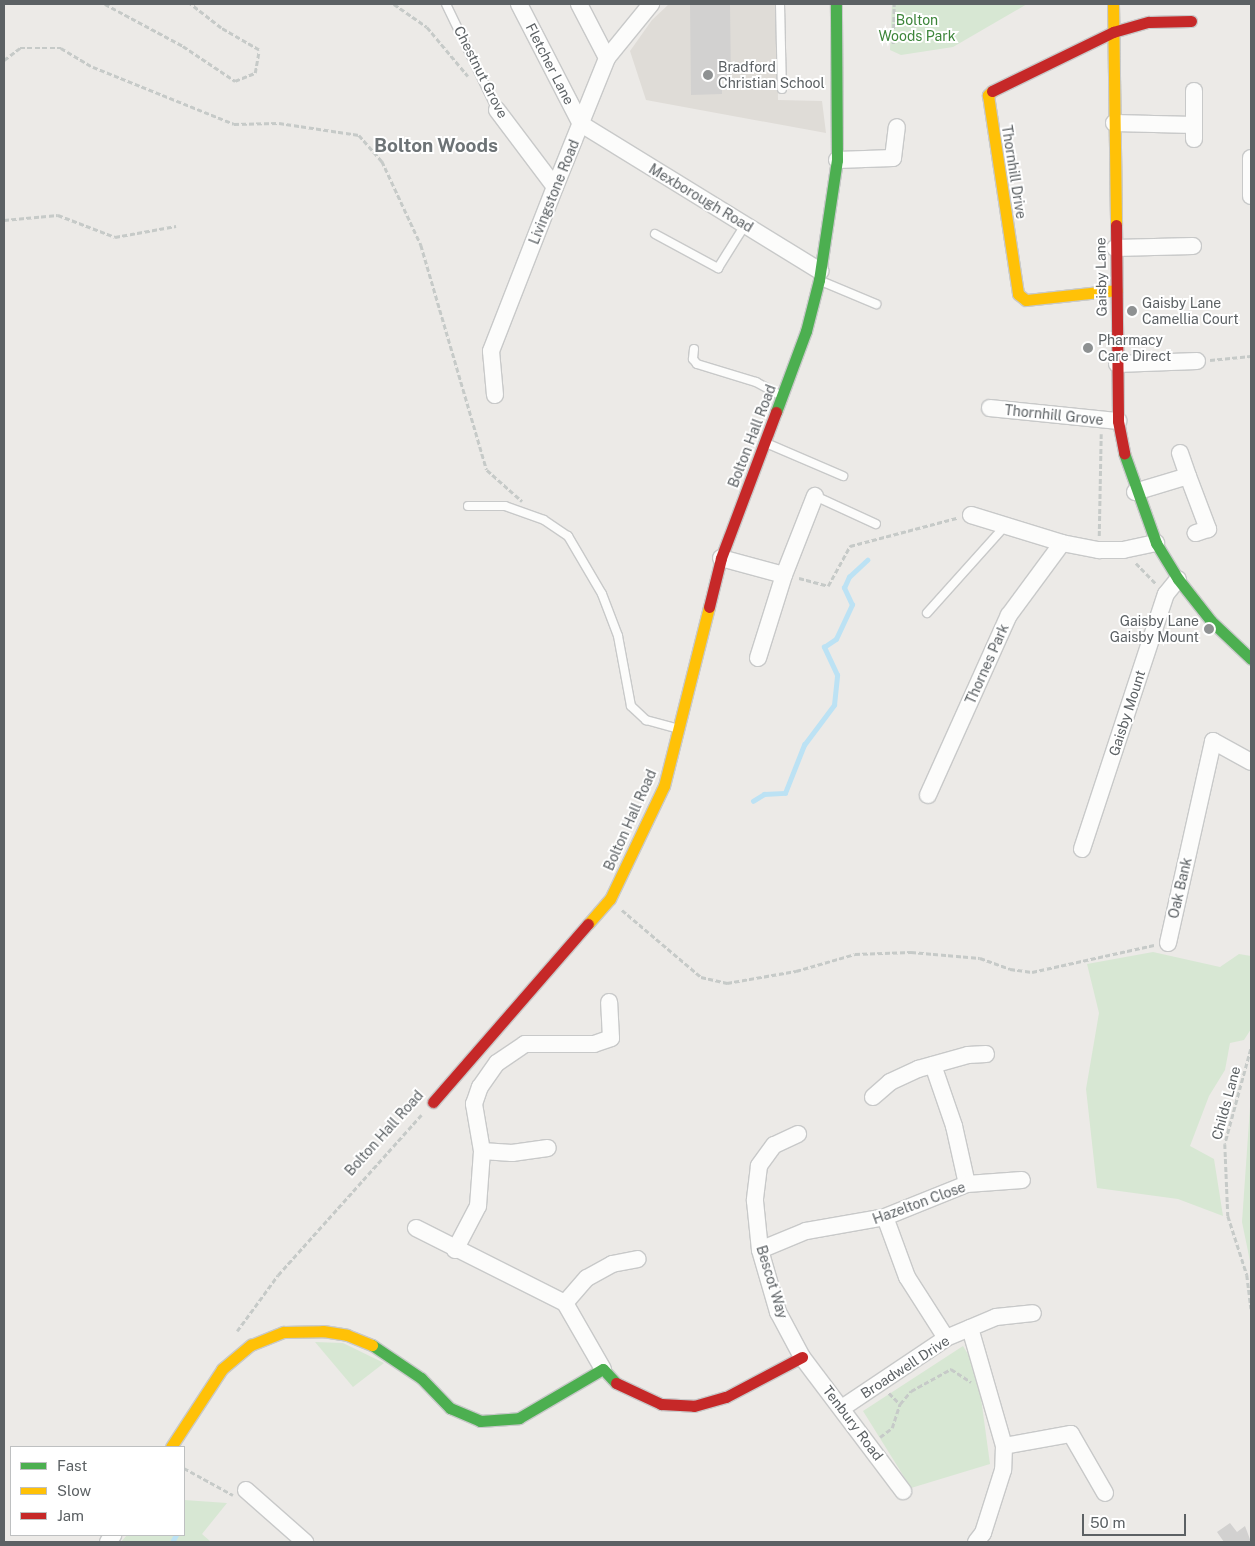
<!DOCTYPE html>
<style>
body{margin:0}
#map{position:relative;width:1255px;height:1546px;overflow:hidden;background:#eceae7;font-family:"Public Sans",sans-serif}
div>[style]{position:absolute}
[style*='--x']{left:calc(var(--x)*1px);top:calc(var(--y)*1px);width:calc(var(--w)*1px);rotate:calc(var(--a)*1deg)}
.education>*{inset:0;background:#dfdcd7}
.green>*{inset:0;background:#d7e7d3}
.stream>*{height:4.5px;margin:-2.25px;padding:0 2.25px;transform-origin:2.25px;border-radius:2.25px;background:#bce2f4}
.building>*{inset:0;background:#d2d1d0}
.path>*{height:2.5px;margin-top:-1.25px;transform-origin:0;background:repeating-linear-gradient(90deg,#c6cac8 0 5px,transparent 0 7.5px)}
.roads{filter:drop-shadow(1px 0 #c8c9c9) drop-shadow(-1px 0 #c8c9c9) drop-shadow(0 1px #c8c9c9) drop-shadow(0 -1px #c8c9c9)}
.lane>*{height:8px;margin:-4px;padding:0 4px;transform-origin:4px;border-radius:4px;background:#fcfcfb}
.street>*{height:16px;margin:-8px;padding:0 8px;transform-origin:8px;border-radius:8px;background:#fcfcfb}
.fast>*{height:11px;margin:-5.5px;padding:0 5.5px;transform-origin:5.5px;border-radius:5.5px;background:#4caf50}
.slow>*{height:11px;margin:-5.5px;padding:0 5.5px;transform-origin:5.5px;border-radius:5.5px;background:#ffc107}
.jam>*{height:11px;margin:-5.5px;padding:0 5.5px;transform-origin:5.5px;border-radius:5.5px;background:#c62828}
.dots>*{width:14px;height:14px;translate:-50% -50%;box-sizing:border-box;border:2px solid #fff;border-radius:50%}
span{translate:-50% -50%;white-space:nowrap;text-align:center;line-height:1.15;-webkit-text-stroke:4px #fff;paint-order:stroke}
.park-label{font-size:14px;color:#3d853a}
.street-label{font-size:14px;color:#5c6164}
.poi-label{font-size:14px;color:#5c6164}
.left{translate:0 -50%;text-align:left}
.right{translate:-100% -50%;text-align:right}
.district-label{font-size:19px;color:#6d7376;font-weight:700}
.frame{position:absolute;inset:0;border:5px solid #5c6164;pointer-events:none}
.legend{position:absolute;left:10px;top:1446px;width:175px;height:90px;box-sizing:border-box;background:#fff;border:1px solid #bec0c1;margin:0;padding:6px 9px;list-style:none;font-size:15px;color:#5c6164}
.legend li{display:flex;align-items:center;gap:10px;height:25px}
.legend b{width:25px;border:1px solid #bec0c1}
.scale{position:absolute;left:1082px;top:1514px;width:104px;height:22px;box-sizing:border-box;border:2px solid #5c6164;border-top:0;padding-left:6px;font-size:15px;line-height:18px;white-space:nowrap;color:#5c6164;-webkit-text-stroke:4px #fff;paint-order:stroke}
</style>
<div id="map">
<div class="education">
<div style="clip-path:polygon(669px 4px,777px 4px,778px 100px,822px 101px,826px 133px,646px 100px,630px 51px,652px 20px)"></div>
</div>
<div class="green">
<div style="clip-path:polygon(892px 4px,1027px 4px,953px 47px,901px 55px,890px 50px)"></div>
<div style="clip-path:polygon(1153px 952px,1220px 967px,1239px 954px,1251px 956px,1251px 1029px,1244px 1040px,1230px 1043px,1225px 1070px,1209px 1096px,1190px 1146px,1214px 1159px,1223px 1216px,1178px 1199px,1097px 1188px,1086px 1089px,1099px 1013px,1087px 964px)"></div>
<div style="clip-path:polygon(1251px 1093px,1251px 1266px,1242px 1222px)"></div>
<div style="clip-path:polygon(315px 1342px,343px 1343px,384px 1363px,353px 1387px)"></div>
<div style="clip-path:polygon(963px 1346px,977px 1369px,990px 1464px,911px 1488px,863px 1411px)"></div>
<div style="clip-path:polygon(184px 1500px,227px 1503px,202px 1534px,211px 1542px,121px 1542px,127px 1535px,184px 1535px)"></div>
</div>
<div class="stream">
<div style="--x:753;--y:801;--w:13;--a:-32"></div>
<div style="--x:764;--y:794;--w:21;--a:-3"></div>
<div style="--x:785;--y:793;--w:52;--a:-68.4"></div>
<div style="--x:804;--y:745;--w:50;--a:-53.1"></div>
<div style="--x:834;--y:705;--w:30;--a:-84"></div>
<div style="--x:837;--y:675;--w:31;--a:-115"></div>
<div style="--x:824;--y:647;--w:14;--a:-34"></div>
<div style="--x:836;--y:639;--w:38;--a:-65"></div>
<div style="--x:852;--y:605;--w:19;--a:-115"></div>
<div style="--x:844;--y:588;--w:12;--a:-66"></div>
<div style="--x:849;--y:577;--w:25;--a:-43"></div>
<div style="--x:172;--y:1542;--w:8;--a:-60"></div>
</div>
<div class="building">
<div style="clip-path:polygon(690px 4px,730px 4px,731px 80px,722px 80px,722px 94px,691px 95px)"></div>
<div style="clip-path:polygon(1230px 1523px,1237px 1532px,1245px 1526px,1251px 1542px,1224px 1542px,1217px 1532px)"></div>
</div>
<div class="path">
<div style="--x:105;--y:4;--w:89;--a:28.3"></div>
<div style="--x:183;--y:46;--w:63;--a:33.9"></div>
<div style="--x:235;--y:81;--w:22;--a:-22"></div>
<div style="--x:255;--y:73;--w:23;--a:-80"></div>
<div style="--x:259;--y:50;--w:44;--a:-149.9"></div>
<div style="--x:221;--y:28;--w:39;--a:-142"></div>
<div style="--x:394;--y:4;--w:40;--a:34.9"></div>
<div style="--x:427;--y:27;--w:64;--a:50.1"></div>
<div style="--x:893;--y:44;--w:40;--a:-88.6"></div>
<div style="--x:4;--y:60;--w:20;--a:-37"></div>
<div style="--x:20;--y:48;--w:41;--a:0"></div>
<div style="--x:61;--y:48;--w:37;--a:31"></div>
<div style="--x:93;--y:67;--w:152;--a:22"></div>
<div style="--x:234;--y:124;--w:45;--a:-1.3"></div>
<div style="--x:279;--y:123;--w:81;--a:8.5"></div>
<div style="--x:359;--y:135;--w:35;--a:49"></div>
<div style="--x:382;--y:161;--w:93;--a:65.1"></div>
<div style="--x:421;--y:245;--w:234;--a:73.7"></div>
<div style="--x:487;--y:470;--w:47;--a:41.5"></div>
<div style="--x:4;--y:220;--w:54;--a:-5.3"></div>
<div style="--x:58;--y:215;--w:61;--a:21.1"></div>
<div style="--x:115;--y:237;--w:62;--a:-10.2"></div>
<div style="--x:1210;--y:360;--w:41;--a:-5.6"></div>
<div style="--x:1099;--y:536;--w:102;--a:-88.9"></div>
<div style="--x:1136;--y:563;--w:29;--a:46"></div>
<div style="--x:799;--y:578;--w:30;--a:15"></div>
<div style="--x:828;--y:586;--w:46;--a:-61.2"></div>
<div style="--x:850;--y:546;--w:111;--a:-14.7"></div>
<div style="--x:622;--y:910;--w:104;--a:40.3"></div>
<div style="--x:701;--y:977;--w:27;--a:13"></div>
<div style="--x:727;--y:983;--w:70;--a:-9.9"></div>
<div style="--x:796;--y:971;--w:61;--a:-16.1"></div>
<div style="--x:855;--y:954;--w:56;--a:-2"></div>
<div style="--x:911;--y:952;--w:69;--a:5"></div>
<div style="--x:980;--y:958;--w:32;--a:20"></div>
<div style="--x:1010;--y:969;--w:22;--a:8"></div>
<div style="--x:1032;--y:972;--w:125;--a:-12.5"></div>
<div style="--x:1251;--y:1049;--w:98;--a:105.3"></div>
<div style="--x:1225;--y:1144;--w:72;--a:87.6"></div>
<div style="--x:1228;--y:1216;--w:62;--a:72.1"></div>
<div style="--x:1247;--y:1275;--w:34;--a:83"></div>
<div style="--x:237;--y:1331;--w:69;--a:-53.8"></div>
<div style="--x:278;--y:1275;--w:215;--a:-48.2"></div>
<div style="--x:889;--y:1393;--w:16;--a:45"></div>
<div style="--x:880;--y:1437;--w:15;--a:-37"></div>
<div style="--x:892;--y:1428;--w:25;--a:-72"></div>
<div style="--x:900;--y:1404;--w:17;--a:-50"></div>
<div style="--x:911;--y:1391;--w:46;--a:-28.8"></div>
<div style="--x:951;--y:1369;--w:24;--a:33"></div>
<div style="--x:184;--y:1468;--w:56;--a:28.9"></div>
</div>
<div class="roads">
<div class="lane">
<div style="--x:446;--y:4;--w:118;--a:64.3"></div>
<div style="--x:780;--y:4;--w:85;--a:88.7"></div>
<div style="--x:655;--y:234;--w:72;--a:28.4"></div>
<div style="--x:718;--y:268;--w:51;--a:-57.9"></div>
<div style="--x:821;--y:281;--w:60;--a:22.7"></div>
<div style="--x:694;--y:349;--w:10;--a:96"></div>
<div style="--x:693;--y:359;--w:6;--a:51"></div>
<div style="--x:697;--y:364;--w:62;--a:17"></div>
<div style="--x:756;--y:382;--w:26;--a:29"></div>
<div style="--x:766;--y:443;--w:84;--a:23.2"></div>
<div style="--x:815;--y:496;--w:67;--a:24.7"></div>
<div style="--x:468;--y:506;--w:37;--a:0"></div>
<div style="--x:505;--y:506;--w:41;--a:19.7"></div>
<div style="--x:544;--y:520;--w:29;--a:34"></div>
<div style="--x:568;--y:536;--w:67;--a:59.6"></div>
<div style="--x:602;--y:594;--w:45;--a:69.1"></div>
<div style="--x:618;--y:636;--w:71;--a:79.5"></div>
<div style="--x:631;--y:706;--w:21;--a:43"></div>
<div style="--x:646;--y:720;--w:30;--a:15"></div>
<div style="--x:927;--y:613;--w:118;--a:-48.1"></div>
</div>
<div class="street">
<div style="--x:519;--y:4;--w:135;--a:62.7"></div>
<div style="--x:581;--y:124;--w:281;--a:31.6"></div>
<div style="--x:579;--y:4;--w:61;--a:62.6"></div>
<div style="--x:497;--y:110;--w:96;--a:53"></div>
<div style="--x:1114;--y:123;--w:80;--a:1.4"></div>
<div style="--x:1194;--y:139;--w:48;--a:-90"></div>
<div style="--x:1251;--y:158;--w:38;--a:90"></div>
<div style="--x:837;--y:160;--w:56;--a:-2"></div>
<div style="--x:893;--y:158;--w:31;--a:-83"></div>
<div style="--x:1115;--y:248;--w:78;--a:-1.5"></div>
<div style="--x:1117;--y:364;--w:80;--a:-2.1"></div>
<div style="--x:495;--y:395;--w:44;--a:-95.2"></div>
<div style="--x:491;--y:351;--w:176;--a:-68.7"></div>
<div style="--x:555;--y:187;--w:139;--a:-68"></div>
<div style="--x:607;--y:58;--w:70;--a:-50.8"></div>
<div style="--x:990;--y:408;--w:129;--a:5.8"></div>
<div style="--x:1180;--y:453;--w:24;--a:71"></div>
<div style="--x:1135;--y:492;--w:55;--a:-16.8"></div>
<div style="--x:1188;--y:476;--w:57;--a:69.3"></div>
<div style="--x:1208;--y:529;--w:13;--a:162"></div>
<div style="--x:971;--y:515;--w:95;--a:17.1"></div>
<div style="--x:1062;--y:543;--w:38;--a:11"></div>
<div style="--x:1099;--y:550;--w:24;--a:0"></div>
<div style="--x:1123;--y:550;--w:34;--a:-12"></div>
<div style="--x:721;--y:558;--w:65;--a:15.1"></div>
<div style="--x:758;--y:658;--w:87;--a:-72.6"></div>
<div style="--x:784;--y:575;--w:85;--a:-68.6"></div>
<div style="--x:928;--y:795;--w:197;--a:-65.8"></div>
<div style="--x:1009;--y:615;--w:89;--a:-53.6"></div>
<div style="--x:1082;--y:849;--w:268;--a:-71.8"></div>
<div style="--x:1166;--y:594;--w:19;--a:-51"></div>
<div style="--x:1168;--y:943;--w:207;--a:-77.4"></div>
<div style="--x:1213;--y:741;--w:43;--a:28.9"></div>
<div style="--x:933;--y:1065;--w:65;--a:71"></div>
<div style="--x:954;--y:1126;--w:59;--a:77.4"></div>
<div style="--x:873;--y:1097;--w:23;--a:-41"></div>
<div style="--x:890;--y:1082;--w:31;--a:-25"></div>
<div style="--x:918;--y:1069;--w:52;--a:-15.6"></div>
<div style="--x:968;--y:1055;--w:18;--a:-3"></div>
<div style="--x:798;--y:1134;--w:26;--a:155"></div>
<div style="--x:774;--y:1145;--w:26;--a:126"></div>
<div style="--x:759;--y:1166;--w:35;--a:97"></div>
<div style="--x:755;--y:1201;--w:49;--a:84.2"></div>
<div style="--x:760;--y:1250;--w:65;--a:73.8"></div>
<div style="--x:778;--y:1312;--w:51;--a:61.9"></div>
<div style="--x:802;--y:1357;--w:168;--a:53"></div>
<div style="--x:482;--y:1151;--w:30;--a:4"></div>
<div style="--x:512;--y:1153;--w:36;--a:-8"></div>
<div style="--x:885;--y:1217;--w:64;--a:69.9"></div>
<div style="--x:907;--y:1277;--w:72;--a:57.4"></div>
<div style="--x:416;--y:1228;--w:167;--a:26.7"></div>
<div style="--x:565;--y:1303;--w:76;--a:60.1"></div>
<div style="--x:455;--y:1250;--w:50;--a:-62.4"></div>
<div style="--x:478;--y:1206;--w:55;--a:-85.8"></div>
<div style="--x:482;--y:1151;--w:48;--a:-99.7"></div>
<div style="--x:474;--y:1104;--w:18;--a:-71"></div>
<div style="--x:480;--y:1087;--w:29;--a:-55"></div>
<div style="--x:497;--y:1063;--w:34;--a:-34"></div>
<div style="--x:525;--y:1044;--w:69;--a:0"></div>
<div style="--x:594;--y:1044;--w:18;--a:-19"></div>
<div style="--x:611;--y:1038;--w:36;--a:-93"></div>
<div style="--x:760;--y:1250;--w:50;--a:-22.4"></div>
<div style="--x:806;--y:1231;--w:80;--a:-10"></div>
<div style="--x:885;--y:1217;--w:88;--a:-21.9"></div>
<div style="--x:967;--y:1184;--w:55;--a:-4.2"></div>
<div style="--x:565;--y:1303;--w:33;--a:-49"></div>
<div style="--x:587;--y:1278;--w:29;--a:-29"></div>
<div style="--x:612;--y:1264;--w:26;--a:-11"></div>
<div style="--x:970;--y:1328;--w:123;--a:73.9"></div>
<div style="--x:1004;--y:1446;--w:24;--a:92"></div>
<div style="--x:1003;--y:1470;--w:66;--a:107.6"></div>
<div style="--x:983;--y:1533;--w:11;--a:128"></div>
<div style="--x:842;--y:1408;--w:125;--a:-33.9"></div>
<div style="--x:946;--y:1338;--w:54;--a:-22.8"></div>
<div style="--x:996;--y:1317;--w:37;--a:-6"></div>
<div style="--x:1004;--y:1446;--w:68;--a:-10.2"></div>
<div style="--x:1071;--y:1434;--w:68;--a:60"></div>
<div style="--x:246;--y:1490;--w:79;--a:41.4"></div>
<div style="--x:108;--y:1542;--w:9;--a:-54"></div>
</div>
<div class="fast">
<div style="--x:776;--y:412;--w:86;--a:-69.7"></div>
<div style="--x:806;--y:331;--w:53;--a:-75.7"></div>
<div style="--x:819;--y:280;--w:121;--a:-81.5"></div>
<div style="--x:837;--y:160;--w:156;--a:-90.4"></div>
<div style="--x:1124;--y:453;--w:96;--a:70.4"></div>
<div style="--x:1156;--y:543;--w:42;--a:58.6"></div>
<div style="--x:1178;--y:579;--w:53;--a:51.8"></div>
<div style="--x:1211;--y:621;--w:55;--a:43.5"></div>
<div style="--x:372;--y:1345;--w:59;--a:34"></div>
<div style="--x:421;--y:1378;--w:42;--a:46"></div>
<div style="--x:450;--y:1408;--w:33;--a:23"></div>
<div style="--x:480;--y:1421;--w:39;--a:-4"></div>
<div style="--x:519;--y:1418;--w:97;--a:-30.3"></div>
<div style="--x:603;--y:1369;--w:19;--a:47"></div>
</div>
<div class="slow">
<div style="--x:1113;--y:4;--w:221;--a:89.2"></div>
<div style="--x:992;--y:91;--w:6;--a:135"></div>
<div style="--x:988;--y:95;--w:201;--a:81.4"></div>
<div style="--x:1018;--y:294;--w:10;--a:37"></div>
<div style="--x:1026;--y:300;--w:91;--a:-6.3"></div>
<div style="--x:588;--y:924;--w:33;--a:-49"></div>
<div style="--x:610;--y:899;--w:125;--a:-64.5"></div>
<div style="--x:664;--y:786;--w:185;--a:-75.9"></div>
<div style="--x:171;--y:1447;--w:93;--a:-56.8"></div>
<div style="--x:222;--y:1369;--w:38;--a:-40"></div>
<div style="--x:251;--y:1345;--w:35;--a:-22"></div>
<div style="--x:284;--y:1332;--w:39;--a:-1"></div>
<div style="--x:323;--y:1331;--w:24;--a:9"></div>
<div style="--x:347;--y:1335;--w:27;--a:22"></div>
</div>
<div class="jam">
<div style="--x:992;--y:91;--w:135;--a:-26"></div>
<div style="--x:1113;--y:32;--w:37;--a:-16"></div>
<div style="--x:1149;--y:22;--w:42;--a:-1.4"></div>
<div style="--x:1116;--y:225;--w:196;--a:89.4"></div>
<div style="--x:1118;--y:421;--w:33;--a:79"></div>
<div style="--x:709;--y:607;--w:50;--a:-76.2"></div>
<div style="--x:721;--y:558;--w:156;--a:-69.4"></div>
<div style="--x:433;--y:1102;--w:236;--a:-49"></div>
<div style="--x:616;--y:1383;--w:50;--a:25"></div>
<div style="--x:661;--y:1404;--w:33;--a:3"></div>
<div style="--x:694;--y:1406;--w:33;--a:-16"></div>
<div style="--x:726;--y:1397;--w:86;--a:-27.8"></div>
</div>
</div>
<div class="dots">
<div style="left:708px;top:75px;background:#8e9192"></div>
<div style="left:1132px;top:311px;background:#8e9192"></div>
<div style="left:1088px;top:348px;background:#8e9192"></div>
<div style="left:1209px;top:629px;background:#8e9192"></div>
</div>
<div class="park-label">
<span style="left:917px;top:28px">Bolton<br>Woods Park</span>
</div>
<div class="street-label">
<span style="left:550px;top:64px;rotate:63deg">Fletcher Lane</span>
<span style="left:481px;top:72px;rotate:63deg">Chestnut Grove</span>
<span style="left:1014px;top:172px;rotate:81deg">Thornhill Drive</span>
<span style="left:554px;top:192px;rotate:-68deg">Livingstone Road</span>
<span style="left:701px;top:198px;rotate:31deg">Mexborough Road</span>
<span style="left:1101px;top:277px;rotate:-91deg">Gaisby Lane</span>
<span style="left:1054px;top:415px;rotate:6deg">Thornhill Grove</span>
<span style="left:752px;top:436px;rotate:-69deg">Bolton Hall Road</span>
<span style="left:987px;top:664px;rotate:-66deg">Thornes Park</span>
<span style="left:1127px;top:713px;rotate:-72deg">Gaisby Mount</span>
<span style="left:630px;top:820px;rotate:-66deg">Bolton Hall Road</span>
<span style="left:1180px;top:888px;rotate:-77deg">Oak Bank</span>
<span style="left:1226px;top:1103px;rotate:-75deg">Childs Lane</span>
<span style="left:384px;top:1133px;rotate:-48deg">Bolton Hall Road</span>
<span style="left:919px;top:1203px;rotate:-20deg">Hazelton Close</span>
<span style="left:772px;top:1282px;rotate:73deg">Bescot Way</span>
<span style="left:905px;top:1367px;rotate:-33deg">Broadwell Drive</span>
<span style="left:853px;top:1423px;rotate:53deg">Tenbury Road</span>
</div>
<div class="poi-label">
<span class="left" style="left:718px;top:75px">Bradford<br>Christian School</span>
<span class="left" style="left:1142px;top:311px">Gaisby Lane<br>Camellia Court</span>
<span class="left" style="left:1098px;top:348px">Pharmacy<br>Care Direct</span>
<span class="right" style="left:1199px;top:629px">Gaisby Lane<br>Gaisby Mount</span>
</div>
<div class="district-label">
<span style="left:436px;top:146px">Bolton Woods</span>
</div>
<div class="frame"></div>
<ul class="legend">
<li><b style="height:6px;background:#4caf50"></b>Fast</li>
<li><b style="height:6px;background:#ffc107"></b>Slow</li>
<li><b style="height:6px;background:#c62828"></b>Jam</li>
</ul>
<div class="scale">50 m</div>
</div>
